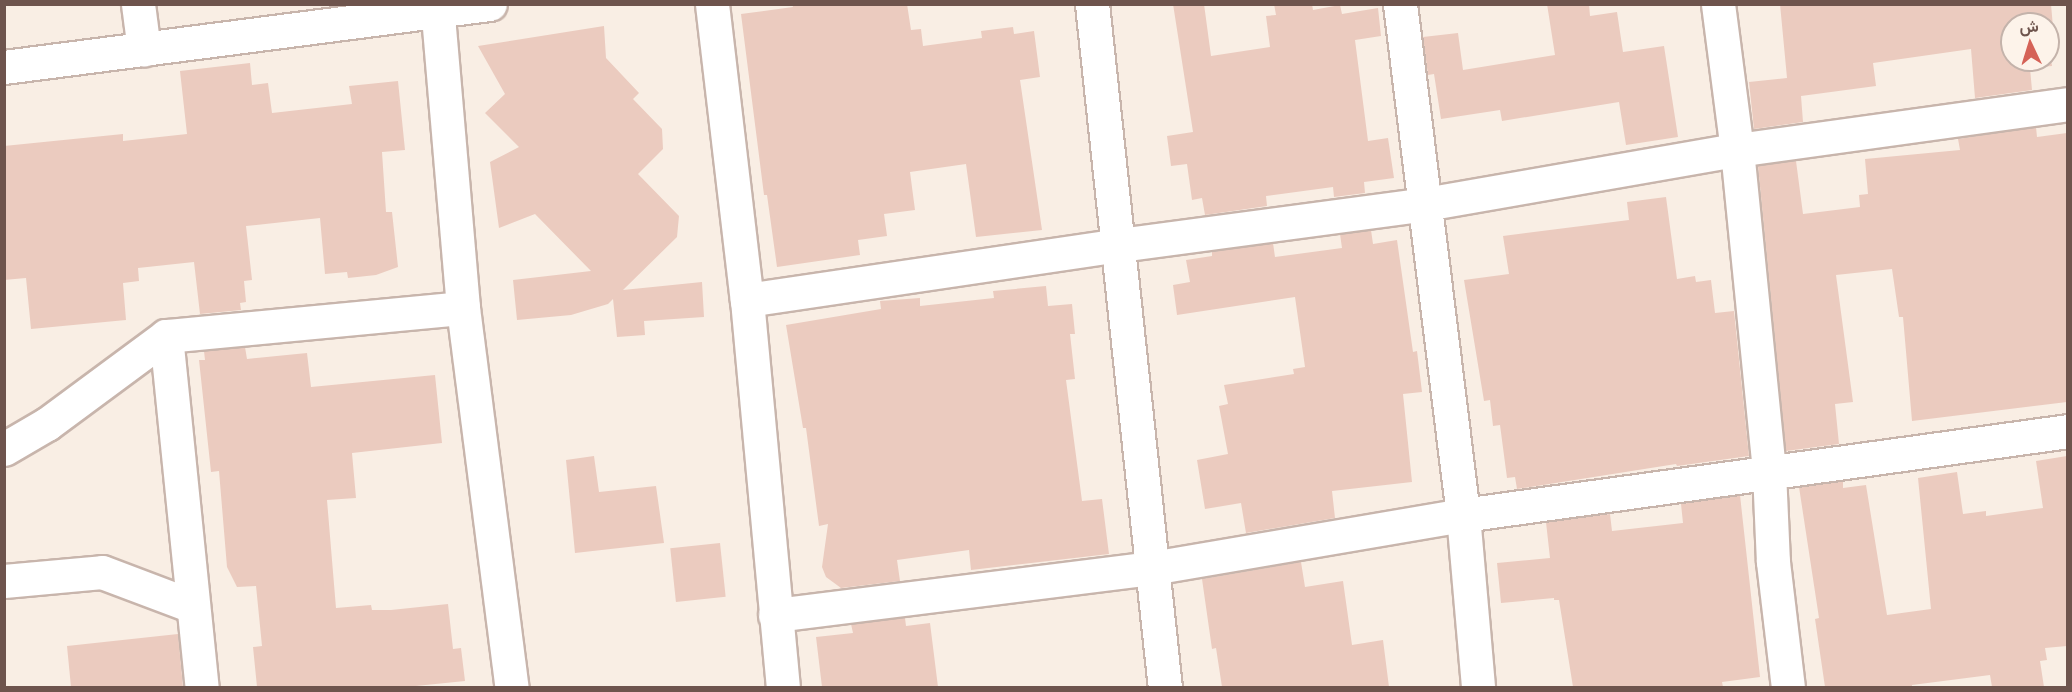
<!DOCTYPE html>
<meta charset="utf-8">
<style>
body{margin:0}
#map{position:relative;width:2072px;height:692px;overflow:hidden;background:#f9eee4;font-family:Lato,Vazirmatn,sans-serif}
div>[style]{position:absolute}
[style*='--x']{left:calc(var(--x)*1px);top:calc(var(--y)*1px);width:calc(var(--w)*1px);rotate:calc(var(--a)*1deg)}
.building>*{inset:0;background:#ebcbbf;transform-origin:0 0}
.roads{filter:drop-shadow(2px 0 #c8b5ac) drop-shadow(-2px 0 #c8b5ac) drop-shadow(0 2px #c8b5ac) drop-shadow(0 -2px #c8b5ac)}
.street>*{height:33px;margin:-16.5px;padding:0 16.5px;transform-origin:16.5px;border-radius:16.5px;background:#fff}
span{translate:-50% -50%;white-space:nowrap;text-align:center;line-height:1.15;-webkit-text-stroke:4.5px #fdf3ea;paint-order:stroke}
.frame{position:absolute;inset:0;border:6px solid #6e544d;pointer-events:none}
.north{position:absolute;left:2000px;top:12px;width:60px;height:60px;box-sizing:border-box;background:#fdf3ea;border:2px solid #c4b3ab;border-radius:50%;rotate:356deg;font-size:16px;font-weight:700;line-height:24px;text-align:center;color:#6e544d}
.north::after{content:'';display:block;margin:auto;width:21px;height:27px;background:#d56257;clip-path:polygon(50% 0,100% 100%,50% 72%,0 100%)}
</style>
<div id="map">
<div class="building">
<div style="clip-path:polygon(792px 4px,907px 4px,911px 30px,921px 29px,923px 46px,982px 38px,981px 31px,1013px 27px,1014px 34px,1034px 31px,1040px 77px,1020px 80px,1042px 230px,976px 237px,966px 164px,910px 172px,915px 210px,884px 214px,887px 236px,858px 240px,860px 255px,777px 267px,767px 195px,764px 195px,741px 14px,793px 7px)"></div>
<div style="clip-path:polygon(1173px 4px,1204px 4px,1211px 56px,1270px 47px,1266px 16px,1276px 15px,1274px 4px,1312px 4px,1313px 10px,1340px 5px,1342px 14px,1378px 8px,1381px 36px,1355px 40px,1368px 141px,1388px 138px,1394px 178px,1364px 182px,1365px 193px,1334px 197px,1333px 187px,1266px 196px,1267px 206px,1205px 215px,1202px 198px,1192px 200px,1187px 164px,1171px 166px,1167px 136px,1193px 132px)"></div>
<div style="clip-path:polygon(1547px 4px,1589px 4px,1590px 16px,1617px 12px,1623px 52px,1664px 46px,1678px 137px,1626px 145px,1619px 102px,1502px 121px,1500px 110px,1441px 119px,1434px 74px,1428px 75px,1423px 37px,1458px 33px,1463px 70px,1555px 55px)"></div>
<div style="clip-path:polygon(evenodd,1780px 4px,2051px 4px,2054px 39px,2048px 39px,2052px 66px,2030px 68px,2032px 90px,1975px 98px,1971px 49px,1873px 63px,1876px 86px,1801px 96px,1803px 122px,1754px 129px,1749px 82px,1787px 78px,1780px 4px,2012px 24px,2048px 24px,2048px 60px,2012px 60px,2012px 24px)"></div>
<div style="clip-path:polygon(604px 26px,606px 58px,639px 93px,633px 99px,662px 129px,663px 149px,638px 174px,679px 216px,677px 237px,623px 290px,702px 282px,704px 317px,644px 321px,645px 335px,617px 337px,613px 299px,608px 304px,571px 315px,517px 320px,513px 280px,591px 271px,535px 214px,499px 228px,490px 162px,519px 147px,485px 113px,505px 94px,478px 46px)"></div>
<div style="clip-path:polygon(250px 63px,252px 85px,268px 83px,272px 113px,352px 104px,349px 86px,398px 81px,405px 150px,382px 152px,386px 212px,392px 212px,398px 267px,376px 275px,348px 278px,347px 272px,325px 274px,320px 218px,246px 226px,252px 280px,244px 281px,246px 302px,240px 303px,241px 310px,200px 314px,194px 262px,138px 268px,139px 281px,123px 283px,126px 320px,31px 329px,26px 278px,4px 280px,4px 146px,123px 134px,123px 141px,187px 134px,180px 71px)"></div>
<div style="clip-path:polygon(2036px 127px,2037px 137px,2067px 133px,2067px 402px,1912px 421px,1903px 317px,1899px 317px,1892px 269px,1836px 275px,1853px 402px,1835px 404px,1839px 444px,1786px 451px,1758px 166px,1796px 161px,1803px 214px,1860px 207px,1859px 195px,1868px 194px,1865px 159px,1960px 150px,1958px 139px)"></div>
<div style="clip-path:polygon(1666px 197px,1677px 279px,1695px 276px,1696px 282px,1711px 280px,1715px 313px,1734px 311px,1749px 456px,1677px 466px,1676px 464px,1517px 489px,1515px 477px,1507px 478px,1500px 425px,1493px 426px,1490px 400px,1484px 401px,1464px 280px,1509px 274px,1503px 236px,1629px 220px,1627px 202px)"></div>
<div style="clip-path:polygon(1371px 230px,1373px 244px,1397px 240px,1413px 352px,1417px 351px,1422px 392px,1403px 394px,1412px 482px,1332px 491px,1335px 518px,1246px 533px,1241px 503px,1205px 509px,1197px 460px,1228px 454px,1219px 406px,1228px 404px,1224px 385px,1294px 374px,1293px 369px,1305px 367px,1295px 297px,1177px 315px,1173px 285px,1190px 282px,1186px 260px,1212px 256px,1212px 252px,1273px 243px,1275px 257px,1342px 248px,1340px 234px)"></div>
<div style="clip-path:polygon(1046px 286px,1048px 306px,1072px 304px,1075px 334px,1070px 334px,1075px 379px,1066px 380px,1082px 501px,1102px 499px,1109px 554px,971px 570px,969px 550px,897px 560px,900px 581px,841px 588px,826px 577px,822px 567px,828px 524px,819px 526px,806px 428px,803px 428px,786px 325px,881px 309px,880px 301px,920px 298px,920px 306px,994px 298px,993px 291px)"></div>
<div style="clip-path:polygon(245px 347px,247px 359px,307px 353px,311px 387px,435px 375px,442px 443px,352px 453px,356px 498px,327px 500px,336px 608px,371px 605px,372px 610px,391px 610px,448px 604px,453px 649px,461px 648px,465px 681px,406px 687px,257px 687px,253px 647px,262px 646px,256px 586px,237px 587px,227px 567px,219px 471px,211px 472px,199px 360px,205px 360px,204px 351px)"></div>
<div style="clip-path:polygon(594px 456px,599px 492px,656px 486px,664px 543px,575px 553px,566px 460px)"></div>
<div style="clip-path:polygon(2067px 456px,2067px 646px,2045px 648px,2047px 660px,2040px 661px,2044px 687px,1992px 687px,1990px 675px,1912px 685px,1912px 687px,1825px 687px,1815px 619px,1819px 618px,1799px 487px,1843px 481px,1843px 488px,1866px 485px,1887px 615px,1931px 609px,1918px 478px,1957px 472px,1963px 514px,1986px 511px,1986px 516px,2043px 508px,2036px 461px)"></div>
<div style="clip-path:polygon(1740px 495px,1760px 677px,1722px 682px,1723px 687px,1573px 687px,1559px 600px,1554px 600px,1554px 598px,1501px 603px,1497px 563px,1550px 558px,1546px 522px,1610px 514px,1612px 531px,1683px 523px,1681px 504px)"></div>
<div style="left:720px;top:543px;width:54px;height:50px;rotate:84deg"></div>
<div style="clip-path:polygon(1301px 562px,1305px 587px,1343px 581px,1352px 645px,1383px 640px,1389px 687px,1222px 687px,1216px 648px,1212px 649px,1202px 579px)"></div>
<div style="clip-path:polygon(905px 618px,906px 626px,930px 623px,938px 687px,822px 687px,816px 637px,853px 633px,851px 624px)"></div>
<div style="clip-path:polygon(178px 634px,183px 687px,71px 687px,67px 646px)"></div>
</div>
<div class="roads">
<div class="street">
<div style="--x:138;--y:4;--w:46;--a:82.6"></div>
<div style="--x:437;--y:4;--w:305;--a:85.1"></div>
<div style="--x:463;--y:308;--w:383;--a:82.7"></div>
<div style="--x:712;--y:4;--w:298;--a:83.3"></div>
<div style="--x:747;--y:300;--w:390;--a:84.7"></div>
<div style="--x:1092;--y:4;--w:688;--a:83.91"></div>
<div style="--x:1400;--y:4;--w:515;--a:82.97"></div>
<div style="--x:1463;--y:515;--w:174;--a:85"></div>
<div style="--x:1718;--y:4;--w:147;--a:82.6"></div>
<div style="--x:1737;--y:150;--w:323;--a:84.3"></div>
<div style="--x:1769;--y:471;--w:91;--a:87.5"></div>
<div style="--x:1773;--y:562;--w:127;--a:83.2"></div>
<div style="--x:4;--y:67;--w:490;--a:-7.4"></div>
<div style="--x:747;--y:300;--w:377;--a:-8.4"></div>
<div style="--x:1120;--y:245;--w:309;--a:-7.6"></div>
<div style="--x:1426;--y:204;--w:316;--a:-9.9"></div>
<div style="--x:1737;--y:150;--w:334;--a:-7.9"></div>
<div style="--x:166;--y:336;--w:354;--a:84.2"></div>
<div style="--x:4;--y:449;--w:50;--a:-30.2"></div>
<div style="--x:47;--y:424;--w:148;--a:-36.5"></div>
<div style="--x:166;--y:336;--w:298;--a:-5.4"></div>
<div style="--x:4;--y:581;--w:98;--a:-5.2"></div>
<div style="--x:102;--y:572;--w:96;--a:20.7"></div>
<div style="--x:775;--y:615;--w:380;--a:-7.1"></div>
<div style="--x:1152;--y:568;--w:315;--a:-9.7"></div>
<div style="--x:1463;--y:515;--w:611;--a:-7.9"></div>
</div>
</div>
<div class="frame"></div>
<div class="north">ش</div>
</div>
